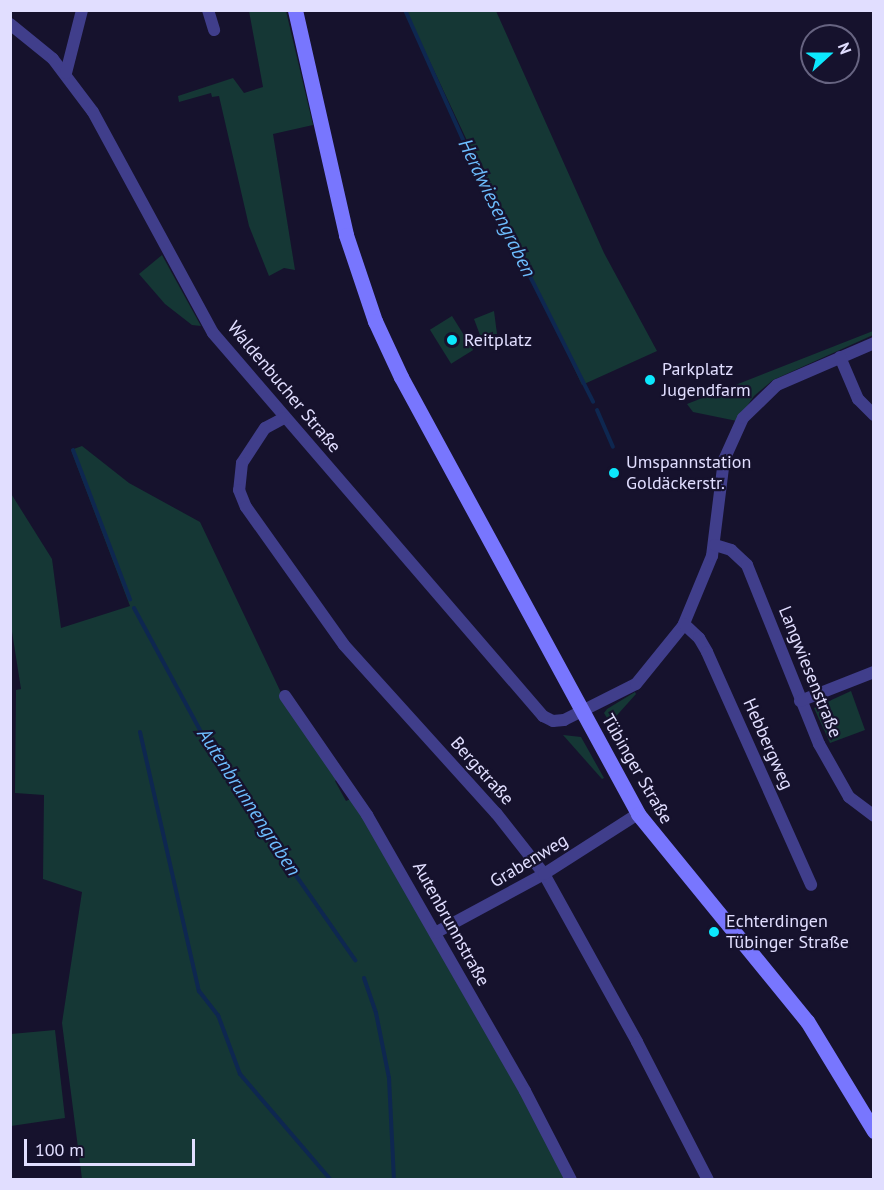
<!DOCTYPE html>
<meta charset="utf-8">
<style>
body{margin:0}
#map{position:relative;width:884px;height:1190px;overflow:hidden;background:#16122d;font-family:"PT Sans",sans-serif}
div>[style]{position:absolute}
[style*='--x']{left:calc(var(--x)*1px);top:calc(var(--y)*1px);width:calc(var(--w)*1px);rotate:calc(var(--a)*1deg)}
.green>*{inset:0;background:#153735;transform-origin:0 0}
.stream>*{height:4px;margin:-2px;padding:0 2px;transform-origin:2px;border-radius:2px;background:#0e2750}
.street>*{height:12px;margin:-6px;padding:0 6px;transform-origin:6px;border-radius:6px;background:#403e8b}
.secondary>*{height:15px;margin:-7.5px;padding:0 7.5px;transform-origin:7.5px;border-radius:7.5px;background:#7876fe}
.dots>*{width:16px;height:16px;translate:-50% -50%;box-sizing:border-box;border:3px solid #16122d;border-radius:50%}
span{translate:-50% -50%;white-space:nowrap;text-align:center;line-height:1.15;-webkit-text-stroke:4.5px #16122d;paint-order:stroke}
.poi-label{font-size:18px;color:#e1deff}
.left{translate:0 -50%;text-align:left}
.street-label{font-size:18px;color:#e1deff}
.water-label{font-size:20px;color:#6dbdfe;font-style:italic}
.frame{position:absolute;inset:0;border:12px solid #e1deff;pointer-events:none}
.north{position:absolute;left:800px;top:24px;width:60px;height:60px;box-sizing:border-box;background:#16122d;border:2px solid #676481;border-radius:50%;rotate:69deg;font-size:16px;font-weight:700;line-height:24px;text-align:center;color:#e1deff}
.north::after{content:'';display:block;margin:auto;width:21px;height:27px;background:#0ce8fd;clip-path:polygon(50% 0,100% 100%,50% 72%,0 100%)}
.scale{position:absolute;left:24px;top:1139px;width:171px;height:27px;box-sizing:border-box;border:3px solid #e1deff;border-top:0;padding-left:8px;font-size:18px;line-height:21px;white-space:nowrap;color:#e1deff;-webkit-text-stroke:4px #16122d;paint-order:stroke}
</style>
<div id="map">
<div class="green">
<div style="clip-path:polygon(249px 11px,286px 11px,313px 125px,273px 134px,295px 270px,284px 268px,269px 276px,249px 226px,219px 96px,212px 97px,211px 93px,179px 102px,178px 96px,233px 78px,244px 93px,263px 87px)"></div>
<div style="clip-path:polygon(406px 11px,496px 11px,604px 253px,657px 351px,582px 385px)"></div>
<div style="clip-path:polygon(162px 255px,201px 326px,192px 325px,165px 304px,139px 274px)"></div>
<div style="clip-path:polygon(494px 311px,497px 334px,480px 335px,474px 319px)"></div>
<div style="left:452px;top:316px;width:40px;height:26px;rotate:58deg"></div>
<div style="clip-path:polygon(873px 331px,873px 335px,773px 380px,754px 396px,737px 421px,693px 412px,687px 404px)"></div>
<div style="clip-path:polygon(82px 446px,129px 483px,200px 522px,284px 699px,340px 777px,335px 781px,346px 801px,353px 798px,519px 1089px,566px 1179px,82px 1179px,62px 1023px,82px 892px,43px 879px,44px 795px,15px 793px,16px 690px,21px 689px,10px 619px,10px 492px,52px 559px,61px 628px,130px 606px,71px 450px)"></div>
<div style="clip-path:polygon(851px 691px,865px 730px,830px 743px,814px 708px)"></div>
<div style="clip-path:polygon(635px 692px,636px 694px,610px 723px,604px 713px,607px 709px)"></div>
<div style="clip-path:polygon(563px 735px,581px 737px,604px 778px,602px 779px)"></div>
<div style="clip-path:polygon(55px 1030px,65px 1118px,11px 1126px,11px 1034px)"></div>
</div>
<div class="stream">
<div style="--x:405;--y:10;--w:179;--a:65.9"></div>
<div style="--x:478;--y:173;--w:256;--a:63.3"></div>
<div style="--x:597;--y:410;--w:40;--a:66.6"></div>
<div style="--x:73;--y:450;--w:160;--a:69.1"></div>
<div style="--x:134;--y:608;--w:181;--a:61.6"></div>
<div style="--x:220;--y:767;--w:236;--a:55"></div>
<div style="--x:140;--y:732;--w:266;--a:77.2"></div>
<div style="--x:199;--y:991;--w:31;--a:52"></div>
<div style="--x:218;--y:1015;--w:63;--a:69.6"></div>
<div style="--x:240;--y:1074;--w:140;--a:49.4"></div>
<div style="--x:364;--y:978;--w:37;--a:71"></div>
<div style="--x:376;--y:1013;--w:66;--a:78.7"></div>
<div style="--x:389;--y:1078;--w:102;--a:87.2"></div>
</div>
<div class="street">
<div style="--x:208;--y:10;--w:21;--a:73"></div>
<div style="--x:10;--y:24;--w:55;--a:39.1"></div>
<div style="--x:53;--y:59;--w:66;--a:53"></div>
<div style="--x:93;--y:112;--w:251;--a:61.5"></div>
<div style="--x:213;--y:333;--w:506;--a:49.25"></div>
<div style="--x:543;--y:716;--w:11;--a:27"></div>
<div style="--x:553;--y:721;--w:11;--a:-5"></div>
<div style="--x:564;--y:720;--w:80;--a:-26.6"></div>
<div style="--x:636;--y:684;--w:75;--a:-51"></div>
<div style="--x:683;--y:626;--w:76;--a:-67.5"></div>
<div style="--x:712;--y:556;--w:97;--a:-82.9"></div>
<div style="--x:724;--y:460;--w:46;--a:-65.7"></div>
<div style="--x:743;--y:418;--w:47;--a:-44.1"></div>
<div style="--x:777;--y:385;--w:106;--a:-23.4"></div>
<div style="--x:66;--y:73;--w:65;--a:-75.7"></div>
<div style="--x:840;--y:357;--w:46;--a:66.8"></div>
<div style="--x:858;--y:399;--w:23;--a:45"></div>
<div style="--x:284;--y:418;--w:21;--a:152"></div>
<div style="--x:265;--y:428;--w:42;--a:123.3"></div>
<div style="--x:242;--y:463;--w:27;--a:96"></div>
<div style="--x:239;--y:490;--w:18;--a:68"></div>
<div style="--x:246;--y:507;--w:169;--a:54.6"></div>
<div style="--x:344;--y:645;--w:227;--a:47.9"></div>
<div style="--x:496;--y:813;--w:78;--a:51.8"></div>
<div style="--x:544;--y:874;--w:192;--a:61"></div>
<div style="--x:637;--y:1042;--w:155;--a:62.8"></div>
<div style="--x:715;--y:545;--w:17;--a:17"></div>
<div style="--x:731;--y:550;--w:22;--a:43"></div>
<div style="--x:747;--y:565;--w:193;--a:68.1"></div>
<div style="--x:819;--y:744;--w:61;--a:60.5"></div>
<div style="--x:849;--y:797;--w:31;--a:37"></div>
<div style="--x:684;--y:624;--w:21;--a:43"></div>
<div style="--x:699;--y:638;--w:16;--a:60"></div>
<div style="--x:707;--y:652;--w:255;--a:65.9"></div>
<div style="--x:285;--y:696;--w:145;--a:55.4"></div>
<div style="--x:367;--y:815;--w:318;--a:60.2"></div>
<div style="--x:525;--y:1091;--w:100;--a:62.7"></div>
<div style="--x:800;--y:701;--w:79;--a:-21.4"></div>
<div style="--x:435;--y:933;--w:124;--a:-28.4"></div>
<div style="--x:544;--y:874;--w:112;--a:-32.6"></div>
</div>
<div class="secondary">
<div style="--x:295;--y:10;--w:231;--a:77.2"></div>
<div style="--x:346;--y:235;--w:91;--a:71.4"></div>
<div style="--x:375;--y:321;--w:62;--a:65.1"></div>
<div style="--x:401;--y:377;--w:497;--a:61.5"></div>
<div style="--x:638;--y:814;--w:267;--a:50.8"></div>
<div style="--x:807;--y:1021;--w:129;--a:58.7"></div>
</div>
<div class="dots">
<div style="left:452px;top:340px;background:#0ce8fd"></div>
<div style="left:650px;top:380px;background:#0ce8fd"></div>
<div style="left:614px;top:473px;background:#0ce8fd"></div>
<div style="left:714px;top:932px;background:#0ce8fd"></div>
</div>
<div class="poi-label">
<span class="left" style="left:464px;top:340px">Reitplatz</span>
<span class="left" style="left:662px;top:380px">Parkplatz<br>Jugendfarm</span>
<span class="left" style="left:626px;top:473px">Umspannstation<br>Goldäckerstr.</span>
<span class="left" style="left:726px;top:932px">Echterdingen<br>Tübinger Straße</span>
</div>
<div class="street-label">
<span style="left:284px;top:387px;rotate:50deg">Waldenbucher Straße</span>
<span style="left:810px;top:672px;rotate:68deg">Langwiesenstraße</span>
<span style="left:768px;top:744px;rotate:66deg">Hebbergweg</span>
<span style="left:637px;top:769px;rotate:60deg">Tübinger Straße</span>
<span style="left:482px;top:771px;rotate:48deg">Bergstraße</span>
<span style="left:529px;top:861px;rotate:-31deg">Grabenweg</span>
<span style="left:451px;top:924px;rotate:61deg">Autenbrunnstraße</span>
</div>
<div class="water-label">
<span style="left:497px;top:208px;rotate:64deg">Herdwiesengraben</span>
<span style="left:249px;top:802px;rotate:57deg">Autenbrunnengraben</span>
</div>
<div class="frame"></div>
<div class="north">N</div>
<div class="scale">100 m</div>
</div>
